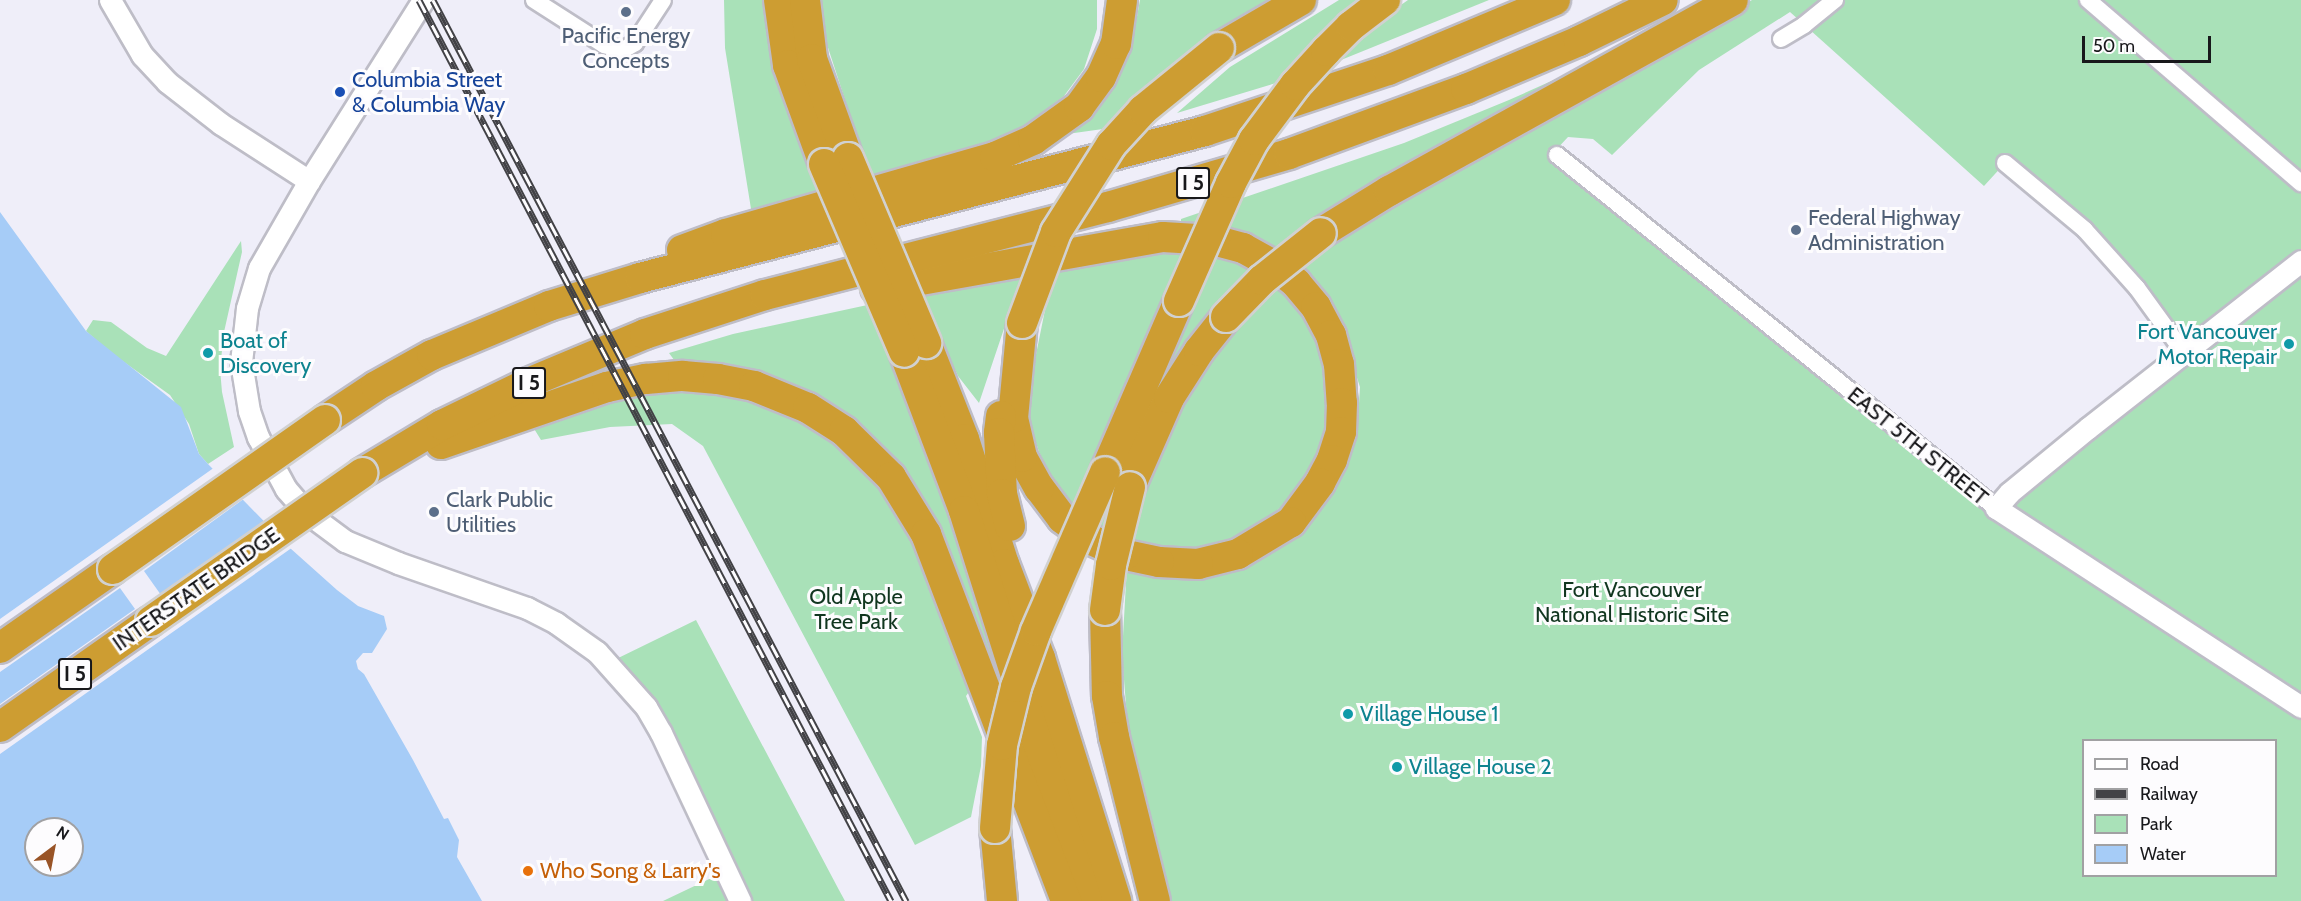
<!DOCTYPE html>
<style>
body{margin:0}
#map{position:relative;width:2301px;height:901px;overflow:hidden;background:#efeef9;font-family:Cabin,sans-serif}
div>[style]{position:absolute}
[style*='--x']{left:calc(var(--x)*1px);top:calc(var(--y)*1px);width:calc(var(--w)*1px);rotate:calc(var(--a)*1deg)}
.green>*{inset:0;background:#a9e1b8}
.water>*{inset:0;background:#a6ccf7}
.pier>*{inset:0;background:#efeef9}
.roads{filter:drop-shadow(2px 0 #bebdc7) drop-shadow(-2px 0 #bebdc7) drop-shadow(0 2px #bebdc7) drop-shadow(0 -2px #bebdc7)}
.minor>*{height:16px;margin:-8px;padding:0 8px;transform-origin:8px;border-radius:8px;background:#fff}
.tertiary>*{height:21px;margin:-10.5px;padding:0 10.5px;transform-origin:10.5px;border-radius:10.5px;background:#fff}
.motorway>*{height:30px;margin:-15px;padding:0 15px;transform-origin:15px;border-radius:15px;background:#cd9d32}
.rail>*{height:7px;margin-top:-3.5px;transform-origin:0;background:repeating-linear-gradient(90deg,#fdfcfe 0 14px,#424246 0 28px);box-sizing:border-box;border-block:2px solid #424246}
.bridges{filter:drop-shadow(2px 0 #d1d1d1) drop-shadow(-2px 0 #d1d1d1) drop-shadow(0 2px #d1d1d1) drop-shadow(0 -2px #d1d1d1)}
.motorway-bridge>*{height:30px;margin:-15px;padding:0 15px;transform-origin:15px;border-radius:15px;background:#cd9d32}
.dots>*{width:16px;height:16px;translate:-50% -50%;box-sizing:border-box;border:3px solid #fdfcfe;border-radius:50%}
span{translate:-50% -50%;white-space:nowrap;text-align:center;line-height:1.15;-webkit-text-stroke:6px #fdfcfe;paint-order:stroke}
.shield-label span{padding:2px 4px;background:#fdfcfe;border:2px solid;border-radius:4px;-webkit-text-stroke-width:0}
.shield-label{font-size:21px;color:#18181b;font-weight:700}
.service-label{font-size:22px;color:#4e5e75}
.left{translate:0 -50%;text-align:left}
.transit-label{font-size:22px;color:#164399}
.culture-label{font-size:22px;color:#0d838f}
.right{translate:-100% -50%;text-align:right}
.street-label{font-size:22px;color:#18181b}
.park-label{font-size:22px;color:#11361f}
.food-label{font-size:22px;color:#c56008}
.legend{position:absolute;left:2082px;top:739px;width:195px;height:138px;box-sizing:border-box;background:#fdfcfe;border:2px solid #a1a1a3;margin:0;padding:8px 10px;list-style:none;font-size:18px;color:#18181b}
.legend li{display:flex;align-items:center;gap:12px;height:30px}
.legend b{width:30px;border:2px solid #a1a1a3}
.north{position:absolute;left:24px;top:817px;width:60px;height:60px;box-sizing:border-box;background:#fdfcfe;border:2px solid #a1a1a3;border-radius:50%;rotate:32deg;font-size:16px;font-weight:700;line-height:24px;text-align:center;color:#18181b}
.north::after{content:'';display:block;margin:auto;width:21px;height:27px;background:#995427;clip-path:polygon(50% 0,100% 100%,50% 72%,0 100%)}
.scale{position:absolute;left:2082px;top:36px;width:129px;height:27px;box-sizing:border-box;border:3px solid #18181b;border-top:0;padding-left:8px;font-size:18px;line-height:21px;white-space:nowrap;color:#18181b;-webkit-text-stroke:4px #fdfcfe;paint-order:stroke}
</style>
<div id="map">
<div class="green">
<div style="clip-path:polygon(724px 0,765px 0,866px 164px,818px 17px,819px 0,1097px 0,1097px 29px,1084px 69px,1064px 96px,1019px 130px,957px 153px,752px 215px,725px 48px)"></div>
<div style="clip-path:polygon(1140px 0,1270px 0,1206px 39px,1158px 75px,1103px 129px,1067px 134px,1108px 93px,1132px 44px)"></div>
<div style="clip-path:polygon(1339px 0,1362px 0,1325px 30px,1276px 83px,1177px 113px,1230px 67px)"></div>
<div style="clip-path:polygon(1408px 0,1489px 0,1341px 60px,1364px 31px)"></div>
<div style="clip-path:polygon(evenodd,1752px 0,2301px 0,2301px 901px,1169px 901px,1128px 730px,1122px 654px,1127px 565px,1148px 569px,1239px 570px,1276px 550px,1296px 533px,1334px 486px,1358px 419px,1360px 387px,1345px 341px,1298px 270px,1320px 252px,1402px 201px,1752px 0,1790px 12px,1984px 186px,2005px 163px,2137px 288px,2184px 353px,1996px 508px,1554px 152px,1568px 137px,1593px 139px,1612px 155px,1699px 70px,1790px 12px,1752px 0,2084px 740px,2276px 740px,2276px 876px,2084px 876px,2084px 740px)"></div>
<div style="clip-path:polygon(1605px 57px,1276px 253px,1181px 225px,1181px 219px,1404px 143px,1509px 100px)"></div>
<div style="clip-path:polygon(241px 241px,242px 252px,224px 332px,220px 369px,222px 392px,234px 447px,208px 464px,199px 454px,189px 424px,170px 395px,110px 352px,86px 331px,93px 320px,111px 322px,147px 348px,166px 356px)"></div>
<div style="clip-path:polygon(1187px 250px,1234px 260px,1255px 270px,1276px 286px,1299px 309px,1318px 336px,1327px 380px,1326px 433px,1311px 474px,1281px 507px,1248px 535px,1196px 553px,1146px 546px,1105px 531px,1074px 509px,1054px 483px,1039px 452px,1030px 424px,1028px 394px,1045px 310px,1014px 299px,979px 403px,958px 376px,931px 319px,914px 412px,1002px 678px,998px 693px,860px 432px,677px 364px,669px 353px,733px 334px,923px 293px,1130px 255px)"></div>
<div style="clip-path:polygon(672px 390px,714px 391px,761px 401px,803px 419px,845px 447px,871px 472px,896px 507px,920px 556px,971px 689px,966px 696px,982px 737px,981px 766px,971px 817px,915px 845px,703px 446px,672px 424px,610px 427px,541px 440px,533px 427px,581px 409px)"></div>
<div style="clip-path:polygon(696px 620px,839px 890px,845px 901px,663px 901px,726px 871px,678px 764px,608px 663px)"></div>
</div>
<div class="water">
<div style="clip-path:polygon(evenodd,0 212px,86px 331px,181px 407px,199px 454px,208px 464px,290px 548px,337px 590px,358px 606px,384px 616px,387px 629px,372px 653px,363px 653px,356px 661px,358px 669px,364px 674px,413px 760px,444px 819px,448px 818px,459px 840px,457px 857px,482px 901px,0 901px,0 212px,36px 829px,72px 829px,72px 865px,36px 865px,36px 829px)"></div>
</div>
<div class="pier">
<div style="clip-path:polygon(215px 467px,245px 498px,144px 571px,161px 595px,266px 520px,293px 547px,0 754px,0 704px,135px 609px,120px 588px,0 672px,0 619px)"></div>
</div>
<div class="roads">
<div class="minor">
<div style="--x:534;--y:0;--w:83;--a:32.7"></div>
<div style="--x:604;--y:45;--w:20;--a:15"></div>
<div style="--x:623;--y:50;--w:14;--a:-30"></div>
<div style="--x:635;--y:43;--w:51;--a:-56.9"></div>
<div style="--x:2088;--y:0;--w:281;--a:40.7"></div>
<div style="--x:1781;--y:39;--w:27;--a:-31"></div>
<div style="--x:1804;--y:25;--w:40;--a:-39"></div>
<div style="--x:1557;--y:155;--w:563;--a:38.8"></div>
<div style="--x:2005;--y:163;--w:104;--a:39.9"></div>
<div style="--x:2085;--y:230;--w:78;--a:48.1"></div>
<div style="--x:2137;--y:288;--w:80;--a:54.1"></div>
</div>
<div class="tertiary">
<div style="--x:110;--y:0;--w:64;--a:59.8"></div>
<div style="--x:142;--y:55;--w:37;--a:47"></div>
<div style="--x:167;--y:82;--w:68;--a:37.9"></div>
<div style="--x:221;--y:124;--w:105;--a:32.9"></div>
<div style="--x:423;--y:0;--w:214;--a:122.2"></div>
<div style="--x:309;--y:181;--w:100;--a:119.9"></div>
<div style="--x:259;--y:268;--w:42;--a:106.7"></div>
<div style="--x:247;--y:308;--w:54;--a:96.3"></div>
<div style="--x:241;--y:362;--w:50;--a:80.7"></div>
<div style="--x:249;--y:411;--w:28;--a:71"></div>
<div style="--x:258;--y:437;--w:59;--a:61.7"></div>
<div style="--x:286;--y:489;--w:30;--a:49"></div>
<div style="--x:306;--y:512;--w:49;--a:36.6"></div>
<div style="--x:345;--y:541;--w:57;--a:22.5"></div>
<div style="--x:398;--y:563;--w:137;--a:19.2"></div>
<div style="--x:527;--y:608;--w:33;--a:27"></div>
<div style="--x:556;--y:623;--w:50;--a:35.3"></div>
<div style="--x:597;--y:652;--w:74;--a:48.3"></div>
<div style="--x:646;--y:707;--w:30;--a:60"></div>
<div style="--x:661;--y:733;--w:186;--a:64.8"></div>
<div style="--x:2301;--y:261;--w:271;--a:141.9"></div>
<div style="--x:2088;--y:428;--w:102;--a:140.6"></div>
<div style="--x:2009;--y:493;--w:20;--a:131"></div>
<div style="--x:1996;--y:508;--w:364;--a:33.1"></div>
</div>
<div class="motorway">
<div style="--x:779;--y:0;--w:66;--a:82.1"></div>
<div style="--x:788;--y:65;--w:105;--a:70"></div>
<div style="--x:805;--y:0;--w:59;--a:83.2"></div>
<div style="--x:812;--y:59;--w:105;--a:70"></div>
<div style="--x:1219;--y:48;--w:95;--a:-30.3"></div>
<div style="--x:1321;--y:233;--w:80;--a:-31.7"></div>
<div style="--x:1389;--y:191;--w:393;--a:-29"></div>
<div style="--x:682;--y:250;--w:47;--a:-20"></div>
<div style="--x:726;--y:234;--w:280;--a:-16"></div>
<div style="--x:995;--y:157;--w:42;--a:-24.1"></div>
<div style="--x:1033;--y:140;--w:57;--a:-35.7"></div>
<div style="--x:1079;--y:107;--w:37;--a:-54"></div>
<div style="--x:1101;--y:77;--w:36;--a:-66"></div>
<div style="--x:1116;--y:44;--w:44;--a:-82.2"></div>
<div style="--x:876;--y:288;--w:291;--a:-10.1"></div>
<div style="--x:1163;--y:237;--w:50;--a:3.4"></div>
<div style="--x:1213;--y:240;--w:31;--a:15"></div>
<div style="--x:1243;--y:248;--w:33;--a:29"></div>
<div style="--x:1272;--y:264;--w:31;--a:38"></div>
<div style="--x:1296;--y:283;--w:31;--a:50"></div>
<div style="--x:1316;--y:307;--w:32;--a:62"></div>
<div style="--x:1331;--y:335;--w:30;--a:75"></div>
<div style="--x:1339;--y:364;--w:39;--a:86"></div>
<div style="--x:1342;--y:403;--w:29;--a:92"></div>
<div style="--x:1341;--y:432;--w:29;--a:108"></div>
<div style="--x:1332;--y:460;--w:26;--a:118"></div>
<div style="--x:1320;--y:483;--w:49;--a:126.6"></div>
<div style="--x:1291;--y:522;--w:62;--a:148.9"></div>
<div style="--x:1238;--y:554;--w:41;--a:166"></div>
<div style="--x:1198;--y:564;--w:39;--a:-177"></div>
<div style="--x:1159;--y:562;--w:35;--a:-168"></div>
<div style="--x:1125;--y:555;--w:36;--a:-156"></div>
<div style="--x:1092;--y:540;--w:37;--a:-144"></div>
<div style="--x:1062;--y:518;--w:38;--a:-127"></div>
<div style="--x:1039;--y:488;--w:35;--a:-119"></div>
<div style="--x:1022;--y:457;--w:40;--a:-103"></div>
<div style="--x:1013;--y:418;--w:95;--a:-84.6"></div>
<div style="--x:926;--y:343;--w:103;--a:68.4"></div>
<div style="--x:964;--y:439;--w:131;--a:72.3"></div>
<div style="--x:1004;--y:564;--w:101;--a:69"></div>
<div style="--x:1040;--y:658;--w:255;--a:72.6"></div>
<div style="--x:904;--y:352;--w:170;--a:69.3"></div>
<div style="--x:964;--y:511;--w:409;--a:72.5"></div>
<div style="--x:1001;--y:416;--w:17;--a:97"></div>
<div style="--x:999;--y:433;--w:61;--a:87.2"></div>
<div style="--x:1002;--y:494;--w:33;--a:76"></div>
<div style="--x:325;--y:420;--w:61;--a:-33.7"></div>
<div style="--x:376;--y:386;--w:64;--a:-29"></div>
<div style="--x:432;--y:355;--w:127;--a:-22.7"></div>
<div style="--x:549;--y:306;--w:95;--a:-17.1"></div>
<div style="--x:640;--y:278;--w:584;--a:-14.58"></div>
<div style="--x:1205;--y:131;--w:193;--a:-18.4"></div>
<div style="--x:1388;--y:70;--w:181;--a:-22.7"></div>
<div style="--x:441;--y:444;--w:176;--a:-19"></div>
<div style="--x:607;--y:387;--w:40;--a:-12"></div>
<div style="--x:646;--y:379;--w:37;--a:-5"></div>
<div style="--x:683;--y:376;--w:35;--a:5"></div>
<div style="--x:718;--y:379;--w:37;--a:11"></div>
<div style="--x:754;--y:386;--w:58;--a:22.2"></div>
<div style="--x:808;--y:408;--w:43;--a:32.6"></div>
<div style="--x:844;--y:431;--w:66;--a:44.4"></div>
<div style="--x:891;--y:477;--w:67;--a:58.4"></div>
<div style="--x:926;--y:534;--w:393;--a:69.1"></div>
<div style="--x:1105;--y:472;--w:186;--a:-66.6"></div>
<div style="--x:362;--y:473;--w:93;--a:-31"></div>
<div style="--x:442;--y:425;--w:96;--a:-26"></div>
<div style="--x:528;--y:383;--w:127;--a:-22.7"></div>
<div style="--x:645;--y:334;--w:126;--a:-18"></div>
<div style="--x:765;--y:295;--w:354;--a:-14.4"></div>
<div style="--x:1108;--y:207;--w:189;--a:-16.3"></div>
<div style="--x:1289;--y:154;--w:189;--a:-20.2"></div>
<div style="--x:1466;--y:89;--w:123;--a:-23"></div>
<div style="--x:1579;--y:41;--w:93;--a:-26"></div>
<div style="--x:1130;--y:487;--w:97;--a:-66.3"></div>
<div style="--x:1169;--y:398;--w:56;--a:-57.4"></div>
<div style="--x:1199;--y:351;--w:43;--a:-51.5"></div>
<div style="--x:1105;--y:610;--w:86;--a:88.7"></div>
<div style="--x:1107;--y:696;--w:42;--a:80.3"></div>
<div style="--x:1114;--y:737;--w:169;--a:76"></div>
<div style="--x:0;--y:648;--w:138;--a:-35"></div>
<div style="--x:0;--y:727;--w:184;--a:-35.1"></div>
<div style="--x:995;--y:828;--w:73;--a:84.5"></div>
</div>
</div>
<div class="rail">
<div style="--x:419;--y:0;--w:1017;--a:62.35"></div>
<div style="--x:433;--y:0;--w:1018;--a:62.3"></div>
</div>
<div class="bridges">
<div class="motorway-bridge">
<div style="--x:848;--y:158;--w:201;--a:67.1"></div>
<div style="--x:824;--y:164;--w:204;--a:66.9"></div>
<div style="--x:1179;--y:301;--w:129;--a:-66.2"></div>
<div style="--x:1231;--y:183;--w:49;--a:-61.9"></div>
<div style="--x:1254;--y:140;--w:69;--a:-53.3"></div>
<div style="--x:1295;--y:85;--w:46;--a:-47.6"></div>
<div style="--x:1326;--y:51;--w:35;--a:-45"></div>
<div style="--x:1351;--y:26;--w:43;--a:-37.4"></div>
<div style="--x:1226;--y:317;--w:52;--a:-45.8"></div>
<div style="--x:1262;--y:280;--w:75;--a:-38.5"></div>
<div style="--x:1022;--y:323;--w:97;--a:-69.5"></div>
<div style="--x:1056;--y:232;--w:103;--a:-57.7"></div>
<div style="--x:1111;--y:145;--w:47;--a:-47.6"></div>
<div style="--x:1143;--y:110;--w:98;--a:-39.2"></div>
<div style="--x:113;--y:569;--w:259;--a:-35.1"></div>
<div style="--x:1105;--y:610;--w:45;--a:-82.4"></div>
<div style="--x:1111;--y:565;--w:80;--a:-76.3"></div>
<div style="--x:151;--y:621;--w:258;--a:-35"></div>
<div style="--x:995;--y:828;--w:83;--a:-85.2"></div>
<div style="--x:1002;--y:745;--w:60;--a:-76.4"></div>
<div style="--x:1016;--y:687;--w:59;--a:-70.3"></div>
<div style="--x:1036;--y:631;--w:173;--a:-66.5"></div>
</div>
</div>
<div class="dots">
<div style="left:626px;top:12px;background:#5c6f8a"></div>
<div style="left:340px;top:92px;background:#1a4fb4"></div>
<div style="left:1796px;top:230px;background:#5c6f8a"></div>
<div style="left:2289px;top:344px;background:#0f9aa8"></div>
<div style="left:208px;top:353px;background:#0f9aa8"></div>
<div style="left:434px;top:512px;background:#5c6f8a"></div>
<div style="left:1348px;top:714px;background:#0f9aa8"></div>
<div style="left:1397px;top:767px;background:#0f9aa8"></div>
<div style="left:528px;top:871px;background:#e8710a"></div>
</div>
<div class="shield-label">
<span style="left:1193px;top:183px">I 5</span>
<span style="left:529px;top:383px">I 5</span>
<span style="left:75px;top:674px">I 5</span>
</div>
<div class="service-label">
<span style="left:626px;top:48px">Pacific Energy<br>Concepts</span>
<span class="left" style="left:1808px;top:230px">Federal Highway<br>Administration</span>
<span class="left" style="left:446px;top:512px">Clark Public<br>Utilities</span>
</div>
<div class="transit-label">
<span class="left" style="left:352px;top:92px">Columbia Street<br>&amp; Columbia Way</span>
</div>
<div class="culture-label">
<span class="right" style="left:2277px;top:344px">Fort Vancouver<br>Motor Repair</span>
<span class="left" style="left:220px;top:353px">Boat of<br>Discovery</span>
<span class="left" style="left:1360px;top:714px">Village House 1</span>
<span class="left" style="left:1409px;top:767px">Village House 2</span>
</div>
<div class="street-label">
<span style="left:1918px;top:446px;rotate:39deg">EAST 5TH STREET</span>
<span style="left:196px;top:589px;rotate:-35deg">INTERSTATE BRIDGE</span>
</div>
<div class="park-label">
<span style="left:1632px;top:602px">Fort Vancouver<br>National Historic Site</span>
<span style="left:856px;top:609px">Old Apple<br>Tree Park</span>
</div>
<div class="food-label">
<span class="left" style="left:540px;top:871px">Who Song &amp; Larry's</span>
</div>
<ul class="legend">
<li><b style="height:8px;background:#fff"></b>Road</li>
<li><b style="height:8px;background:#424246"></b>Railway</li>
<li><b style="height:16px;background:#a9e1b8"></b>Park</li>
<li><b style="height:16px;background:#a6ccf7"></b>Water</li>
</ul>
<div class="north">N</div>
<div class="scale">50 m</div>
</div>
